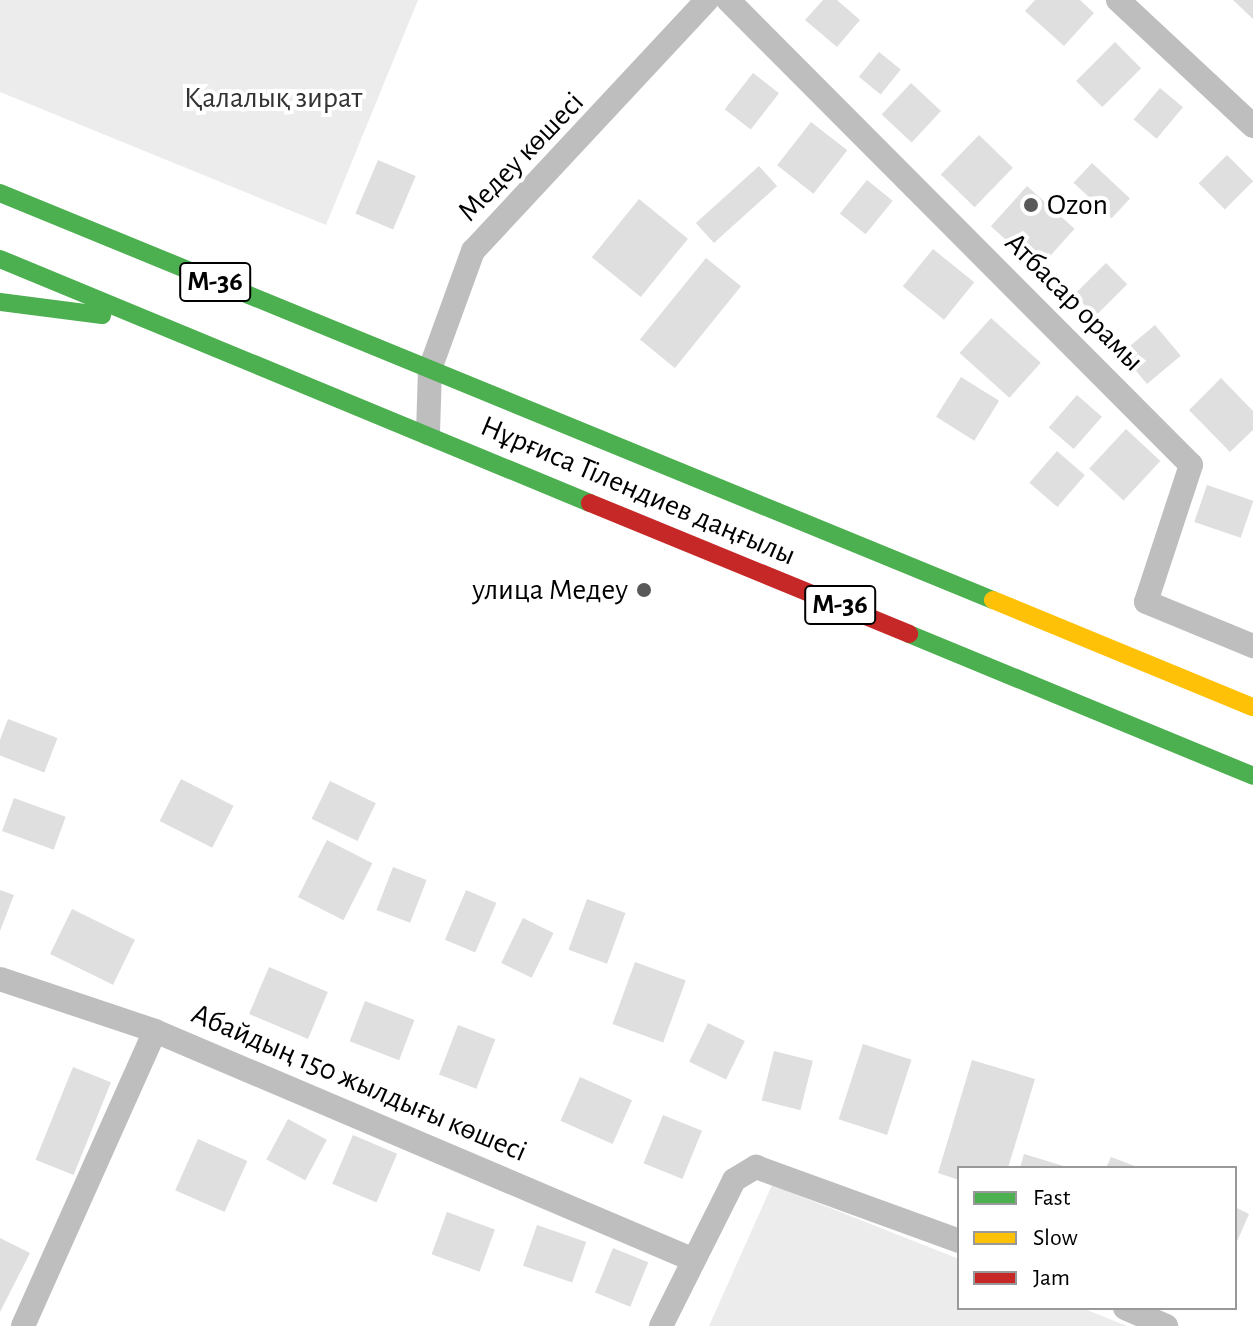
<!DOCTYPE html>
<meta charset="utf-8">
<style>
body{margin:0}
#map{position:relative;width:1253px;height:1326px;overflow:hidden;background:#fff;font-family:"Alegreya Sans",sans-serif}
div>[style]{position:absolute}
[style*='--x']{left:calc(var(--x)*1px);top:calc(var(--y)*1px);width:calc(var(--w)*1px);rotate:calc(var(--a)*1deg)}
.green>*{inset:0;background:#ececec}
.building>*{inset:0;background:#dfdfdf;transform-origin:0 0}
.street>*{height:24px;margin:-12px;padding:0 12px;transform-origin:12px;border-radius:12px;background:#bebebe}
.fast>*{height:18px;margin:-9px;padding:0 9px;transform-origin:9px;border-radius:9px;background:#4caf50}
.slow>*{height:18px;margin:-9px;padding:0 9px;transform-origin:9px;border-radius:9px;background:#ffc107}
.jam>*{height:18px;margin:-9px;padding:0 9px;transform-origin:9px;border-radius:9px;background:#c62828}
.dots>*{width:22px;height:22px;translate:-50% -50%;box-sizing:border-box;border:4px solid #fff;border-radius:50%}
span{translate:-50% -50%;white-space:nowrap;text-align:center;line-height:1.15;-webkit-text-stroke:8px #fff;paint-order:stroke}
.shield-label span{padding:2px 6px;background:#fff;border:2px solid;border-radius:6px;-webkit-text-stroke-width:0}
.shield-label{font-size:28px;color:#000;font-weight:700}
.park-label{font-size:30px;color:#333}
.street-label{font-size:30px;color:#000}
.poi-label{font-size:30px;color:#000}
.left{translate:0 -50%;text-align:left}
.right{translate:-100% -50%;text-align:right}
.legend{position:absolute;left:957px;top:1166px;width:280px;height:144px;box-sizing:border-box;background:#fff;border:2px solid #999;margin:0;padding:10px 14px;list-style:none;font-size:24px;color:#000}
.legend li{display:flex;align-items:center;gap:16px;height:40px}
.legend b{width:40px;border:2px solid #999}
</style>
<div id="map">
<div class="green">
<div style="clip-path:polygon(0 0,418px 0,326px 225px,0 92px)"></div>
<div style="clip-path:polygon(772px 1185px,959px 1259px,959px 1308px,1082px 1308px,1127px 1326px,709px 1326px)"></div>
</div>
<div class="building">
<div style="clip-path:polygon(823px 0,837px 0,860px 20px,837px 47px,805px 20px)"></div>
<div style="clip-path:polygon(1035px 0,1080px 0,1094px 13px,1064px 46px,1025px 11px)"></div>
<div style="clip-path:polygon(1233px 0,1253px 0,1253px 19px)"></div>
<div style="left:1115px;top:42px;width:37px;height:55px;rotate:45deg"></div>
<div style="left:879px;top:52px;width:28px;height:32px;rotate:39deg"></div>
<div style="left:753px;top:73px;width:33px;height:46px;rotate:38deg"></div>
<div style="left:911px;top:83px;width:41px;height:43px;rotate:43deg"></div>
<div style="left:1160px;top:88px;width:30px;height:41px;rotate:40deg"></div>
<div style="left:811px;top:122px;width:46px;height:55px;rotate:38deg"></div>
<div style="left:979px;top:135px;width:47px;height:55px;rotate:44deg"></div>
<div style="left:1227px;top:155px;width:37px;height:40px;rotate:45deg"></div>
<div style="left:378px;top:160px;width:41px;height:58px;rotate:23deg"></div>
<div style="left:1092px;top:163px;width:52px;height:27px;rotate:43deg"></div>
<div style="left:759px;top:166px;width:27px;height:85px;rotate:48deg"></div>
<div style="left:867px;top:180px;width:33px;height:43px;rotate:39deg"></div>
<div style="left:1027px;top:186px;width:64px;height:54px;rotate:42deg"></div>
<div style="left:639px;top:199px;width:63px;height:75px;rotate:39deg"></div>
<div style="left:933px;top:249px;width:53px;height:48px;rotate:39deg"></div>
<div style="left:706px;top:258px;width:45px;height:105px;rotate:39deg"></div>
<div style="left:1106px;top:263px;width:30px;height:45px;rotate:45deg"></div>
<div style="left:991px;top:318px;width:67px;height:47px;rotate:42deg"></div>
<div style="left:1155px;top:325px;width:40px;height:44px;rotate:50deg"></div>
<div style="left:961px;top:377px;width:45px;height:47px;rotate:32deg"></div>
<div style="clip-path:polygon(1221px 378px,1253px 411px,1253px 430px,1230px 452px,1189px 410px)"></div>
<div style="left:1077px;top:395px;width:33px;height:43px;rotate:41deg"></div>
<div style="left:1126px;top:429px;width:47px;height:54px;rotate:43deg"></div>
<div style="left:1057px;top:451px;width:37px;height:42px;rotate:41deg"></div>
<div style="left:1207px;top:485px;width:49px;height:39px;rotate:19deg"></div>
<div style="left:8px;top:719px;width:53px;height:37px;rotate:21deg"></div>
<div style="left:181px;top:779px;width:59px;height:47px;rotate:27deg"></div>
<div style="left:330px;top:781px;width:51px;height:42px;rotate:26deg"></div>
<div style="left:14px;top:798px;width:55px;height:35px;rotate:20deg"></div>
<div style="left:327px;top:840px;width:51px;height:64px;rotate:27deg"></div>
<div style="left:393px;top:867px;width:36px;height:46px;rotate:21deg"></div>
<div style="clip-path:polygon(0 890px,14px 895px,0 931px)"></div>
<div style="left:466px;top:890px;width:33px;height:54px;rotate:23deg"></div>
<div style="left:587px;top:899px;width:41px;height:54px;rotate:20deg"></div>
<div style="left:72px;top:909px;width:70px;height:50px;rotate:26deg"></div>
<div style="left:523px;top:918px;width:34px;height:50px;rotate:26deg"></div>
<div style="left:635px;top:962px;width:54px;height:66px;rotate:20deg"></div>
<div style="left:269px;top:967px;width:64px;height:51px;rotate:23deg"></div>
<div style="left:365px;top:1001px;width:53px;height:43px;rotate:21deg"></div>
<div style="left:708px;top:1023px;width:41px;height:43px;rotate:26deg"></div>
<div style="left:458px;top:1025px;width:40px;height:53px;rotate:21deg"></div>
<div style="left:863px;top:1044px;width:51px;height:79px;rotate:18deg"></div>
<div style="left:774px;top:1051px;width:40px;height:51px;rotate:14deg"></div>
<div style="clip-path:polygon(972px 1060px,1035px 1079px,1008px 1168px,959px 1168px,959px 1180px,938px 1173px)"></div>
<div style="left:73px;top:1067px;width:41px;height:100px;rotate:22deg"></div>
<div style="left:580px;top:1077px;width:57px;height:48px;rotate:24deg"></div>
<div style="left:663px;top:1115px;width:42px;height:52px;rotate:22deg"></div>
<div style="left:288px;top:1119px;width:44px;height:46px;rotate:28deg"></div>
<div style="left:353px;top:1135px;width:48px;height:53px;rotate:23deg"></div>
<div style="left:198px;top:1139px;width:54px;height:56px;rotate:24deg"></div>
<div style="clip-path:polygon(1024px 1154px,1067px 1167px,1067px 1168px,1020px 1168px)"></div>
<div style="clip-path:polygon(1111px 1157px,1140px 1168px,1106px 1168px)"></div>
<div style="clip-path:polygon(1235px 1207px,1249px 1214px,1235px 1246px)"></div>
<div style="left:447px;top:1212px;width:51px;height:45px;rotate:20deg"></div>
<div style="left:537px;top:1225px;width:52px;height:43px;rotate:19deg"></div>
<div style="clip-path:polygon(0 1238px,30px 1253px,0 1312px)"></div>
<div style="left:613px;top:1248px;width:38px;height:48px;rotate:22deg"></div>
</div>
<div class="street">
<div style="--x:728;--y:0;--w:656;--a:45.12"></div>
<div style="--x:1191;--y:465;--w:144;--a:108.2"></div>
<div style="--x:1146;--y:602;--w:116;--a:22.4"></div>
<div style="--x:1118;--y:0;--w:185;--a:43"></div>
<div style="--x:428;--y:433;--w:64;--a:-88.2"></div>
<div style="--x:430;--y:369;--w:126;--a:-70"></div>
<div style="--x:473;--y:251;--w:343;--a:-47"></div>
<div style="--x:0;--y:979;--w:163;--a:18.5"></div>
<div style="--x:155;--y:1031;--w:580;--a:23.03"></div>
<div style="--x:1125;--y:1308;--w:45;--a:23.7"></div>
<div style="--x:23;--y:1326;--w:323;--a:-65.9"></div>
<div style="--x:661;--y:1326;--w:163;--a:-63.4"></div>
<div style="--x:734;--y:1180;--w:26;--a:-31"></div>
<div style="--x:756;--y:1167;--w:216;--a:20"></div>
</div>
<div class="fast">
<div style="--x:0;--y:193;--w:1073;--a:22.29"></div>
<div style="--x:0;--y:259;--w:638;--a:22.47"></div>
<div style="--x:0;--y:302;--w:103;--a:7.3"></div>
<div style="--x:909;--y:634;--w:372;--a:22.4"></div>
</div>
<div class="slow">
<div style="--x:993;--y:600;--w:281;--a:22.4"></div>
</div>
<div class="jam">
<div style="--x:590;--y:503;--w:345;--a:22.3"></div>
</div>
<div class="dots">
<div style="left:1031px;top:205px;background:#595959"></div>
<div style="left:644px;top:590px;background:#595959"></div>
</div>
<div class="shield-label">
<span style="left:215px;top:282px">M-36</span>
<span style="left:840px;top:605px">M-36</span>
</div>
<div class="park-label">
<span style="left:273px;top:98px">Қалалық зират</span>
</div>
<div class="street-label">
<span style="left:521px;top:157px;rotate:-46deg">Медеу көшесі</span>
<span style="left:1074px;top:302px;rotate:45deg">Атбасар орамы</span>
<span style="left:638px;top:491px;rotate:23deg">Нұрғиса Тілендиев даңғылы</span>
<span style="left:359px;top:1083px;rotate:23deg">Абайдың 150 жылдығы көшесі</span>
</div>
<div class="poi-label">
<span class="left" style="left:1047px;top:205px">Ozon</span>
<span class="right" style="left:628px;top:590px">улица Медеу</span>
</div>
<ul class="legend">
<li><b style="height:10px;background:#4caf50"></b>Fast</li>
<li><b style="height:10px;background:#ffc107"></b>Slow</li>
<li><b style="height:10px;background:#c62828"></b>Jam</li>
</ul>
</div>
